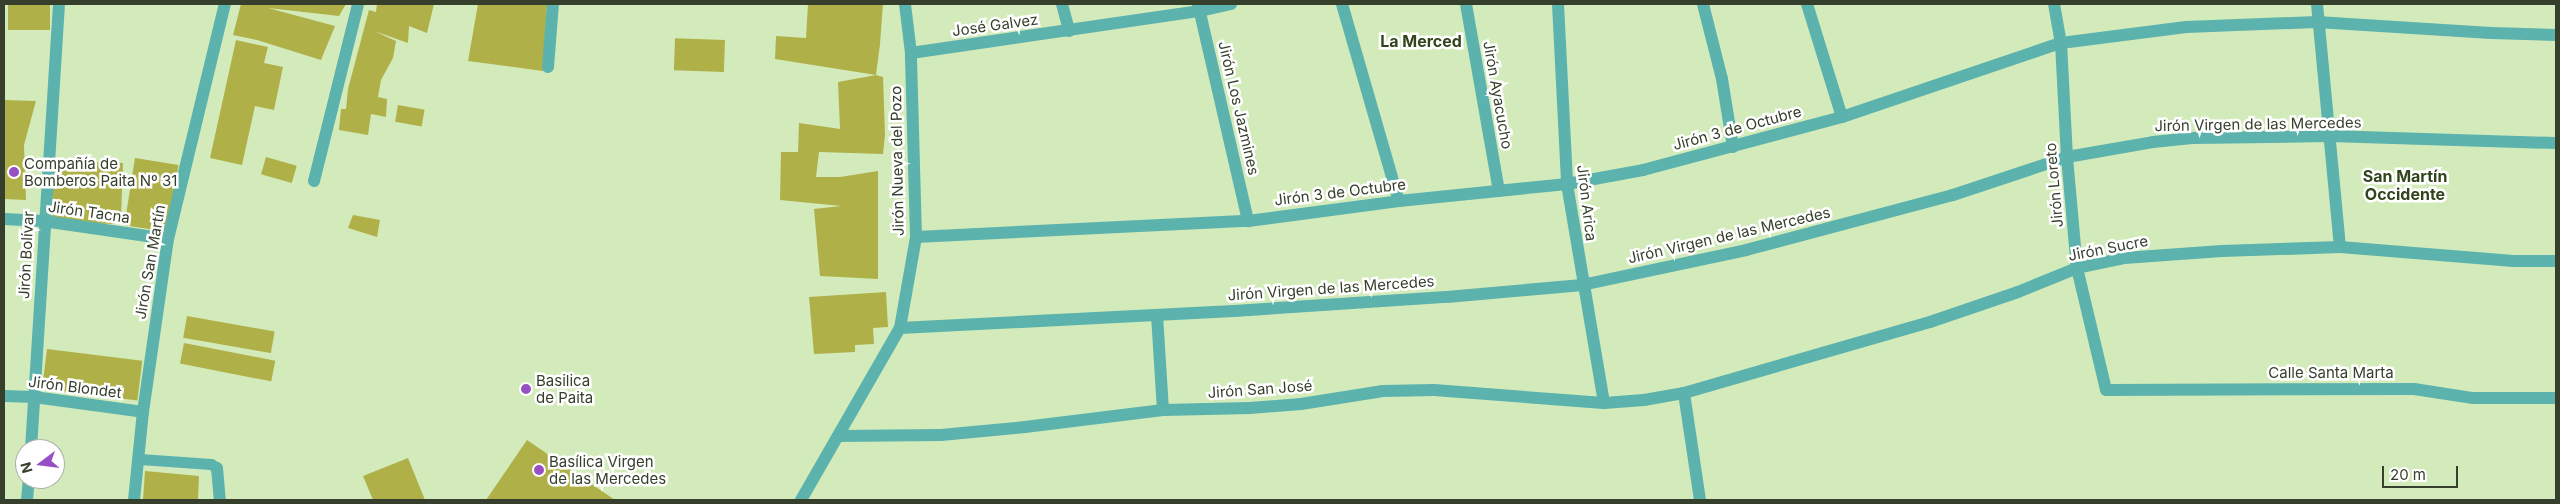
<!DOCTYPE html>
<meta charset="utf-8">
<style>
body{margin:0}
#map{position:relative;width:2560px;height:504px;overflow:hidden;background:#d3ebbb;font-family:Inter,sans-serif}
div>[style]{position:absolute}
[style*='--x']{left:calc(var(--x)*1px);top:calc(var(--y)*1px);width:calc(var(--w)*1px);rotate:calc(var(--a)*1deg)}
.building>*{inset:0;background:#afb148;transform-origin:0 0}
.service>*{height:11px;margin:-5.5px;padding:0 5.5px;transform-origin:5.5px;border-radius:5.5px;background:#5cb2ac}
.minor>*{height:12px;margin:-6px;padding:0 6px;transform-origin:6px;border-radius:6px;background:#5cb2ac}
.dots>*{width:14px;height:14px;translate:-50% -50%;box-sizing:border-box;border:2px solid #fff;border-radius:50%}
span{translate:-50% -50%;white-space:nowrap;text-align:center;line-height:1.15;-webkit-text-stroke:5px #fff;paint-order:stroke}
.street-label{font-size:15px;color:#353f2c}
.poi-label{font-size:15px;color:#353f2c}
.left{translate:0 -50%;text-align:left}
.neighbourhood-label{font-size:16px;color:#32441b;font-weight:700}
.frame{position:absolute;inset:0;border:5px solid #353f2c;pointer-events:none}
.north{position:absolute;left:15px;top:439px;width:50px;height:50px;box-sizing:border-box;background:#fff;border:1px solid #aeb2ab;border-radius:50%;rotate:255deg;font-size:14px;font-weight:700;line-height:20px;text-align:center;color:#353f2c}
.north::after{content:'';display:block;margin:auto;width:18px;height:22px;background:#9650c4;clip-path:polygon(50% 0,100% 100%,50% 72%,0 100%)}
.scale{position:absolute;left:2382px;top:466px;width:76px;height:22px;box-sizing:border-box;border:2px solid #353f2c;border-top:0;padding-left:6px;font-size:15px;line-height:18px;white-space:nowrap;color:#353f2c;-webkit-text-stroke:4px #fff;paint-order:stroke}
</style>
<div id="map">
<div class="building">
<div style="left:8px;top:4px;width:42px;height:26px"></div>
<div style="clip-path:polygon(241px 4px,346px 4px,339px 16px,268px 8px,335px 26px,321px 60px,257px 40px,233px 35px)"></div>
<div style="clip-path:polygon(377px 4px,434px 4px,427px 33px,409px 26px,408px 43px,374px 31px,396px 41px,393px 58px,381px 80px,378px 97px,387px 99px,386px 117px,371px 114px,368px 135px,339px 130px,341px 109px,346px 109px,348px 89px,369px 10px,376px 12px)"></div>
<div style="clip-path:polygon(478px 4px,547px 4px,543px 71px,468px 61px)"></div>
<div style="clip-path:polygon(808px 4px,883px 4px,880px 44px,876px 75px,883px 77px,885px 135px,883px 154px,819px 152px,816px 177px,840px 177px,878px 171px,878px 279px,820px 276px,814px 209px,841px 206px,780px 200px,781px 152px,798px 152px,799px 123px,840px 129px,838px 82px,876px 75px,775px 59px,776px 36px,806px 38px)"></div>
<div style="clip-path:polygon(236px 40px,268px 47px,264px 63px,283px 67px,274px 110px,255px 106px,242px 165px,210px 158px)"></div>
<div style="left:725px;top:40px;width:32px;height:50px;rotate:92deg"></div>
<div style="clip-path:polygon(4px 100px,36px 101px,24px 145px,26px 200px,4px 199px)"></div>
<div style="left:398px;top:105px;width:27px;height:17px;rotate:10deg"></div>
<div style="left:266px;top:157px;width:32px;height:18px;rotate:16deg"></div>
<div style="left:135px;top:158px;width:44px;height:68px;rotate:9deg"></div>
<div style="clip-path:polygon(54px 160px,123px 163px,121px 218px,115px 218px,115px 224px,52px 222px)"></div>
<div style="clip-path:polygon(353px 215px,380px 220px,377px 237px,348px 228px)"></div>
<div style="clip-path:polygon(886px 292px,888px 327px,873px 328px,874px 344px,855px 345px,855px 352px,814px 354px,809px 297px)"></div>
<div style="left:187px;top:316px;width:89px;height:22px;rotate:10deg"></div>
<div style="left:184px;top:343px;width:93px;height:21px;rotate:11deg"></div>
<div style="left:47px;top:349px;width:96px;height:40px;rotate:7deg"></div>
<div style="clip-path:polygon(527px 440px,615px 500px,486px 500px)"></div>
<div style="clip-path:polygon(408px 458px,425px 500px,373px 500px,363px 476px)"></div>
<div style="clip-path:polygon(145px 471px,199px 476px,198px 500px,143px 500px)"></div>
</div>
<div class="service">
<div style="--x:140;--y:459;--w:71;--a:4"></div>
<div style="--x:211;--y:464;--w:7;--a:34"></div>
</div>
<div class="minor">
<div style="--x:1062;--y:4;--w:28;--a:75"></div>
<div style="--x:1198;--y:4;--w:223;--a:77"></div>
<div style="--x:1342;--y:4;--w:205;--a:73.9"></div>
<div style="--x:1466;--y:4;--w:190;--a:80"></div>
<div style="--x:1558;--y:4;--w:180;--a:87.1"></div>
<div style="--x:1567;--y:184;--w:222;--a:80.4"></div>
<div style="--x:1703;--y:4;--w:77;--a:75.8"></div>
<div style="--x:1722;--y:79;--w:69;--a:80.8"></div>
<div style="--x:1807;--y:4;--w:118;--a:72.8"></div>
<div style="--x:2054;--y:4;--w:40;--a:80"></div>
<div style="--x:2061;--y:43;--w:114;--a:87"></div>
<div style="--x:2067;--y:157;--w:111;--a:84.9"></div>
<div style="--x:2077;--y:268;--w:125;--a:76.6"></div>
<div style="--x:2106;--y:390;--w:308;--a:-0.2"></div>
<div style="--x:2414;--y:389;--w:60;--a:8.7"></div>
<div style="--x:2473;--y:398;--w:83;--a:0"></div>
<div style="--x:2317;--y:4;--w:244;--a:84.6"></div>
<div style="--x:911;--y:53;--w:292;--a:-8.3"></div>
<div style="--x:1200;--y:11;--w:32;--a:-13"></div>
<div style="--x:548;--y:67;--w:63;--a:-85.5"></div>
<div style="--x:314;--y:181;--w:182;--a:-76"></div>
<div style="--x:4;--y:219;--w:39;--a:3"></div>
<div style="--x:43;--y:221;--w:126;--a:8.2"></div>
<div style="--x:916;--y:237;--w:332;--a:-2.8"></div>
<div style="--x:1248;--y:221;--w:152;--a:-7.5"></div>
<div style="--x:1399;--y:201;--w:169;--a:-5.8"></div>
<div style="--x:1567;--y:184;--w:77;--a:-10.4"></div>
<div style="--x:1643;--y:170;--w:206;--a:-14.9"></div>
<div style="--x:1842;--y:117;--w:231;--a:-18.7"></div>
<div style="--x:2061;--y:43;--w:126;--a:-7.3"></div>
<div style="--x:2186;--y:27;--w:131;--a:-2.2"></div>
<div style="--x:2317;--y:22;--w:174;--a:3.6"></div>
<div style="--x:2491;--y:33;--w:65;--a:1.8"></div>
<div style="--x:1157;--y:315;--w:95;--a:86.4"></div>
<div style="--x:900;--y:328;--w:334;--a:-2.9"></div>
<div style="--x:1234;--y:311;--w:213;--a:-3.8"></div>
<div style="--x:1447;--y:297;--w:136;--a:-5.1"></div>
<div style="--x:1582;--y:285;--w:168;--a:-12"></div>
<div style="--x:1746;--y:250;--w:214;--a:-14.9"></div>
<div style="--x:1953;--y:195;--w:120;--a:-18.4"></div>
<div style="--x:2067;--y:157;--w:87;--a:-9.9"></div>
<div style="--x:2153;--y:142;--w:39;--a:-6"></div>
<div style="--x:2192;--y:138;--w:138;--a:-0.8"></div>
<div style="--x:2330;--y:136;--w:226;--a:1.8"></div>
<div style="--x:1684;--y:393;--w:108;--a:81.5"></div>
<div style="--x:4;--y:396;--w:30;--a:2"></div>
<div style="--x:34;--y:397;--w:110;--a:7.8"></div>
<div style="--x:838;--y:436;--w:103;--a:-0.6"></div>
<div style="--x:941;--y:435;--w:84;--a:-5.4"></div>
<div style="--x:1025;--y:427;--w:139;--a:-7"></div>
<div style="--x:1163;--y:410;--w:87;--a:-1.3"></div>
<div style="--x:1250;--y:408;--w:51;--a:-4.5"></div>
<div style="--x:1301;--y:404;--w:83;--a:-9"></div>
<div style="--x:1383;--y:391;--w:51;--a:-1.1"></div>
<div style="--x:1434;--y:390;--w:170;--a:4.4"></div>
<div style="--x:1604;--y:403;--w:40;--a:-4.3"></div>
<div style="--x:1644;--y:400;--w:41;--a:-9.9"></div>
<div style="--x:1684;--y:393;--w:256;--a:-16.1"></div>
<div style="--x:1930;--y:322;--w:93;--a:-18.8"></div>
<div style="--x:2018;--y:292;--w:64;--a:-22.1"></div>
<div style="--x:2077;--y:268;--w:48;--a:-12"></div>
<div style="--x:2124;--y:258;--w:98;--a:-4.1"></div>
<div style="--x:2222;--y:251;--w:118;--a:-1.9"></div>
<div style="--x:2340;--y:247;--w:174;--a:4.6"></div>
<div style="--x:2513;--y:261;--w:43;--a:0"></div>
<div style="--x:31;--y:449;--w:446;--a:-86.4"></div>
<div style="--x:217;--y:468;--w:32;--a:85"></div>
<div style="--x:27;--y:500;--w:21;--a:-85"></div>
<div style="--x:134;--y:500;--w:88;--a:-84.2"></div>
<div style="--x:143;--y:412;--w:175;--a:-81.8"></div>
<div style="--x:168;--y:239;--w:242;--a:-76.4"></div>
<div style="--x:801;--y:500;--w:198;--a:-60.1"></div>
<div style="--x:900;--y:328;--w:92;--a:-80"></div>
<div style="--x:916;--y:237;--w:184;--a:-91.6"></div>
<div style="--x:911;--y:53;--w:49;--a:-97"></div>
</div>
<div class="dots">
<div style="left:14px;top:172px;background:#9650c4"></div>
<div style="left:526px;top:389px;background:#9650c4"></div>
<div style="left:539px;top:470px;background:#9650c4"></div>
</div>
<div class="street-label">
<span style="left:995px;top:25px;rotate:-8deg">José Galvez</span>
<span style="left:1498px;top:95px;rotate:80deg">Jirón Ayacucho</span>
<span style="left:1239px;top:108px;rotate:77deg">Jirón Los Jazmines</span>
<span style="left:2258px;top:124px;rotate:-1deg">Jirón Virgen de las Mercedes</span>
<span style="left:1737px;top:128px;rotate:-15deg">Jirón 3 de Octubre</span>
<span style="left:897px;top:161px;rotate:-91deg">Jirón Nueva del Pozo</span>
<span style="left:2054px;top:185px;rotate:-95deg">Jirón Loreto</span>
<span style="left:1340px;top:192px;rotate:-7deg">Jirón 3 de Octubre</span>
<span style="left:1587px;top:203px;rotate:83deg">Jirón Arica</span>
<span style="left:89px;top:212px;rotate:8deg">Jirón Tacna</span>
<span style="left:1729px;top:235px;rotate:-13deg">Jirón Virgen de las Mercedes</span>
<span style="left:2108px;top:248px;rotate:-11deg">Jirón Sucre</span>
<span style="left:26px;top:255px;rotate:-87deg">Jirón Bolívar</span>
<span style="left:150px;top:262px;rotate:-80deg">Jirón San Martín</span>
<span style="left:1331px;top:288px;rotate:-4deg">Jirón Virgen de las Mercedes</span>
<span style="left:2331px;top:373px">Calle Santa Marta</span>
<span style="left:75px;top:387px;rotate:7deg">Jirón Blondet</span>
<span style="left:1260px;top:389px;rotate:-4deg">Jirón San José</span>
</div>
<div class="poi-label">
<span class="left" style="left:24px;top:172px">Compañía de<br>Bomberos Paita Nº 31</span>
<span class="left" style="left:536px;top:389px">Basilica<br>de Paita</span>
<span class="left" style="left:549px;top:470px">Basílica Virgen<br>de las Mercedes</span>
</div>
<div class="neighbourhood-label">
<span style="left:1421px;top:41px">La Merced</span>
<span style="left:2405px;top:185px">San Martín<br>Occidente</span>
</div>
<div class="frame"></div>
<div class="north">N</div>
<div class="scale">20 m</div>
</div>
